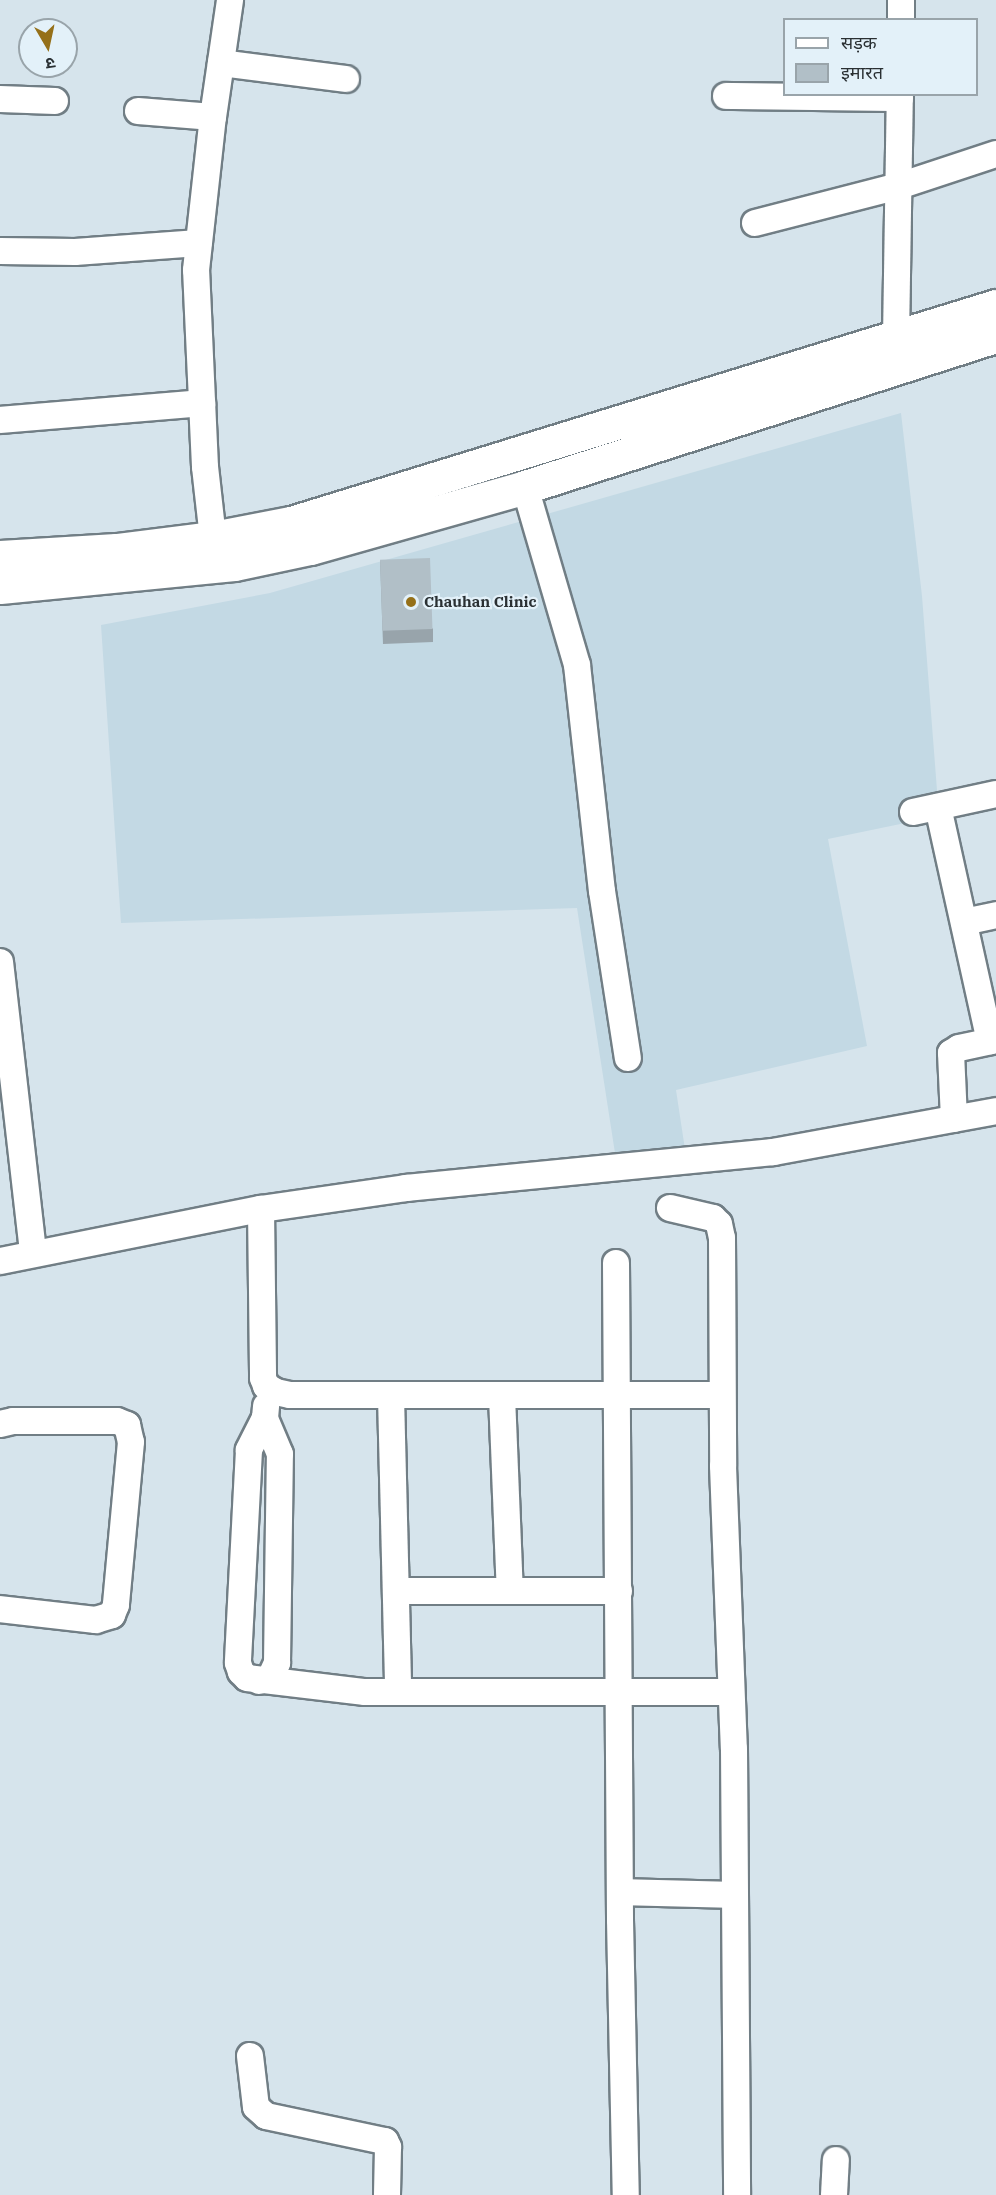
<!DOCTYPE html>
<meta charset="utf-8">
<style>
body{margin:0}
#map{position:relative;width:996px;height:2195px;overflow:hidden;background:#d6e4ec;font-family:"IBM Plex Serif","Noto Sans Devanagari",serif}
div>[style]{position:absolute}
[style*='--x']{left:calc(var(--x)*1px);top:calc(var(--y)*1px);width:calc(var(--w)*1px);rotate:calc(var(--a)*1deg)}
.built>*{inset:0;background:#c3d9e4}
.roads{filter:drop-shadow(2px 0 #717e85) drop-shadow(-2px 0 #717e85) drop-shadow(0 2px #717e85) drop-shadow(0 -2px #717e85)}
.minor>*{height:26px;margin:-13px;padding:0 13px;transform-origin:13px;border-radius:13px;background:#fff}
.major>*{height:33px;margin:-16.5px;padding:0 16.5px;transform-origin:16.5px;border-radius:16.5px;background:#fff}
.wall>*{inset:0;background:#98a4ab}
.building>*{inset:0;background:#b1bfc7;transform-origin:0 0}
.dots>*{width:16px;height:16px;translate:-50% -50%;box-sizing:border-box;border:3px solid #e3f1f9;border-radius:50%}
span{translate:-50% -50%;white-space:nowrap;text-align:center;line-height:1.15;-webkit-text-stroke:4.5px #e3f1f9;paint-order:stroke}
.poi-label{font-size:15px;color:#2a3033;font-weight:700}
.left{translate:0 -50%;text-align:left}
.legend{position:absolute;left:783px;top:18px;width:195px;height:78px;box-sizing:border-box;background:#e3f1f9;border:2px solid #99a4aa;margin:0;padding:8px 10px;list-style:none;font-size:18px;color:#2a3033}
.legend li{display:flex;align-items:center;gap:12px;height:30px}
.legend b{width:30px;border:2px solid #99a4aa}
.north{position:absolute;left:18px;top:18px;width:60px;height:60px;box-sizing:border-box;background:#e3f1f9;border:2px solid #99a4aa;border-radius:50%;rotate:171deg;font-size:16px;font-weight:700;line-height:24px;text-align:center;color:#2a3033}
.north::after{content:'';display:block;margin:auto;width:21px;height:27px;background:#957019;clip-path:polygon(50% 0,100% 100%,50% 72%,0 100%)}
</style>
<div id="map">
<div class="built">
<div style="clip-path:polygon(901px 413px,922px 596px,939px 816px,828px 839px,867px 1046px,676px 1090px,686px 1156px,617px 1166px,577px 908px,121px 923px,101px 625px,270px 593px)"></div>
</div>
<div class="roads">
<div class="minor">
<div style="--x:901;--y:20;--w:20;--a:-90"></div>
<div style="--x:221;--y:63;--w:126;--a:7.3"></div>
<div style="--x:726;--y:96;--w:174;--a:0.7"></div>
<div style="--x:0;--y:99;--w:55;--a:2.1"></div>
<div style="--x:138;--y:111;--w:75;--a:4.6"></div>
<div style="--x:755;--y:223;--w:149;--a:-14.4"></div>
<div style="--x:899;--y:186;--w:102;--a:-18.3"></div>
<div style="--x:0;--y:251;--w:75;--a:0.8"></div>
<div style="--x:75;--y:252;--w:124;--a:-4.2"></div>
<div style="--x:896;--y:339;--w:245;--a:-89.1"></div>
<div style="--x:0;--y:420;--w:203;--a:-4.8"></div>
<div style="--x:525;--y:487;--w:185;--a:73.7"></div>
<div style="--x:577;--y:665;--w:227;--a:83.7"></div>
<div style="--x:602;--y:891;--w:169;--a:81.2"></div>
<div style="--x:213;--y:538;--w:71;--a:-96.4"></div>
<div style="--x:205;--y:467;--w:197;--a:-92.6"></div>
<div style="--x:196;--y:270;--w:154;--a:-83.7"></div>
<div style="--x:213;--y:117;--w:118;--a:-81.7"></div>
<div style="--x:938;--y:807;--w:240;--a:77.5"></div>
<div style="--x:913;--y:812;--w:85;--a:-12.2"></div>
<div style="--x:964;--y:922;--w:33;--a:-12"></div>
<div style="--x:0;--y:962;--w:293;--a:83.5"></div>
<div style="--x:954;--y:1119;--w:66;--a:-92.6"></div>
<div style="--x:951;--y:1053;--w:9;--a:-32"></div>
<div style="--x:959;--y:1048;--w:38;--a:-12"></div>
<div style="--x:670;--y:1208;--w:44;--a:13.1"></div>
<div style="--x:713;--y:1218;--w:8;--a:45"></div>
<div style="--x:719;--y:1224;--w:14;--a:78"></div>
<div style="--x:722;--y:1238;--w:228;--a:89.7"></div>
<div style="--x:723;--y:1466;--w:283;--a:87.8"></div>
<div style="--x:734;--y:1749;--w:446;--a:89.6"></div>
<div style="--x:261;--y:1209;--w:169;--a:89.3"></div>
<div style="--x:263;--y:1378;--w:9;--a:69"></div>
<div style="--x:266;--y:1386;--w:12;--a:31"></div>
<div style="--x:276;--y:1392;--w:14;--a:12"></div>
<div style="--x:290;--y:1395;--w:432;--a:0"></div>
<div style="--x:0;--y:1261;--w:266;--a:-11.3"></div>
<div style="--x:261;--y:1209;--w:147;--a:-8.2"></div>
<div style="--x:406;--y:1188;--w:369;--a:-5.6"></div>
<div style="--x:773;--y:1152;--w:227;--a:-10.4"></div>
<div style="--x:616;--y:1263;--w:657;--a:89.65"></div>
<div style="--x:620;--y:1920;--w:275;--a:88.8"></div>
<div style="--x:391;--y:1396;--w:296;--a:88.6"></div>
<div style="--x:502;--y:1396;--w:195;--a:87.7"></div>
<div style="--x:265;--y:1418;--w:36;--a:117"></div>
<div style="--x:249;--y:1450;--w:213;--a:93"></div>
<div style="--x:238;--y:1663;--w:9;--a:72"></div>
<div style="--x:241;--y:1672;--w:8;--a:45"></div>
<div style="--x:247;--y:1678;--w:119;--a:6.8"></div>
<div style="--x:365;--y:1692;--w:366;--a:0"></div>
<div style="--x:0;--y:1424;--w:13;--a:-13"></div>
<div style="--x:13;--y:1421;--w:104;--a:0"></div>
<div style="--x:117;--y:1421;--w:11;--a:22"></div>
<div style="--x:127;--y:1425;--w:17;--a:77"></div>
<div style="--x:131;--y:1442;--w:164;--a:95.3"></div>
<div style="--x:116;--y:1605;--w:11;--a:112"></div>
<div style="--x:112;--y:1615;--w:17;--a:163"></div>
<div style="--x:96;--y:1620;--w:97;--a:-173.5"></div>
<div style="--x:396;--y:1591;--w:223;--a:0"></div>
<div style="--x:259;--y:1681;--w:11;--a:-15"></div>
<div style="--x:270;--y:1678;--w:17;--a:-65"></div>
<div style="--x:277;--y:1663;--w:209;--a:-89.2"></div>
<div style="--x:280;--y:1454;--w:39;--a:-113"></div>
<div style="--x:265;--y:1418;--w:12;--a:-85"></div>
<div style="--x:621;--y:1892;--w:113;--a:1.5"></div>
<div style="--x:250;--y:2056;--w:51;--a:83.3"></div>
<div style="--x:256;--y:2107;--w:13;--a:42"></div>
<div style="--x:266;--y:2116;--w:122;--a:11.9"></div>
<div style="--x:385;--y:2141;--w:7;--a:63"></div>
<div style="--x:388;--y:2147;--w:48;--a:91.2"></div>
<div style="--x:834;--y:2195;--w:35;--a:-87"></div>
</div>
<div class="major">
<div style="--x:0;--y:557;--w:116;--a:-3.5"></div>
<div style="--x:116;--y:550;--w:98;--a:-7.1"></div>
<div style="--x:213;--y:538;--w:79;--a:-10.9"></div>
<div style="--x:291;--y:523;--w:738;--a:-17.11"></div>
<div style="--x:0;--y:587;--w:235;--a:-5.6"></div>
<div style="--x:234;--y:564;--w:78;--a:-11.9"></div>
<div style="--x:310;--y:548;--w:223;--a:-15.8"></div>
<div style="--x:525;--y:487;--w:495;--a:-17.8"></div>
</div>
</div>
<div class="wall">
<div style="clip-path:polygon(380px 560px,433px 629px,433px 642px,383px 644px)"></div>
</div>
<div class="building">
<div style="left:430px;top:558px;width:71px;height:50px;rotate:88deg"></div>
</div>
<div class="dots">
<div style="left:411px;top:602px;background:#957019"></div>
</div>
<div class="poi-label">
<span class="left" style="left:424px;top:602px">Chauhan Clinic</span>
</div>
<ul class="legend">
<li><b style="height:8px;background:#fff"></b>सड़क</li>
<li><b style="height:16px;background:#b1bfc7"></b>इमारत</li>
</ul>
<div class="north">उ</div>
</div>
